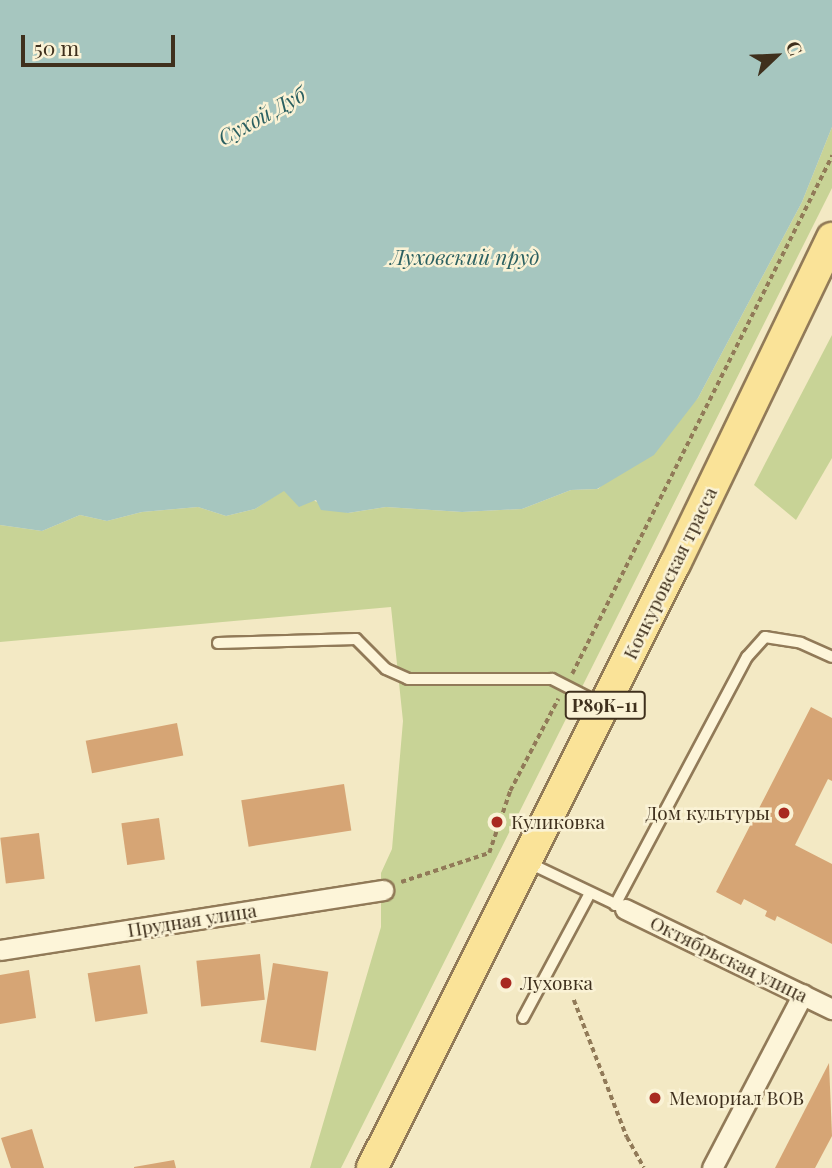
<!DOCTYPE html>
<meta charset="utf-8">
<style>
body{margin:0}
#map{position:relative;width:832px;height:1168px;overflow:hidden;background:#f3e9c4;font-family:"Playfair Display",serif}
div>[style]{position:absolute}
[style*='--x']{left:calc(var(--x)*1px);top:calc(var(--y)*1px);width:calc(var(--w)*1px);rotate:calc(var(--a)*1deg)}
.green>*{inset:0;background:#c8d396}
.water>*{inset:0;background:#a6c6bf}
.building>*{inset:0;background:#d6a575;transform-origin:0 0}
.path>*{height:3.5px;margin-top:-1.75px;transform-origin:0;background:repeating-linear-gradient(90deg,#917a58 0 5px,transparent 0 8.5px)}
.roads{filter:drop-shadow(2px 0 #917a58) drop-shadow(-2px 0 #917a58) drop-shadow(0 2px #917a58) drop-shadow(0 -2px #917a58)}
.service>*{height:10px;margin:-5px;padding:0 5px;transform-origin:5px;border-radius:5px;background:#fdf5d9}
.minor>*{height:19px;margin:-9.5px;padding:0 9.5px;transform-origin:9.5px;border-radius:9.5px;background:#fdf5d9}
.primary>*{height:30px;margin:-15px;padding:0 15px;transform-origin:15px;border-radius:15px;background:#fae398}
.dots>*{width:19px;height:19px;translate:-50% -50%;box-sizing:border-box;border:4px solid #faf2d5;border-radius:50%}
span{translate:-50% -50%;white-space:nowrap;text-align:center;line-height:1.15;-webkit-text-stroke:5px #faf2d5;paint-order:stroke}
.shield-label span{padding:2px 5px;background:#faf2d5;border:2px solid;border-radius:5px;-webkit-text-stroke-width:0}
.shield-label{font-size:18px;color:#3f301d;font-weight:700}
.street-label{font-size:19px;color:#3f301d}
.poi-label{font-size:19px;color:#3f301d}
.right{translate:-100% -50%;text-align:right}
.left{translate:0 -50%;text-align:left}
.water-label{font-size:21px;color:#2b6061;font-style:italic}
.north{position:absolute;left:741px;top:21px;width:70px;height:70px;-webkit-text-stroke:5px #faf2d5;paint-order:stroke;rotate:67deg;font-size:19px;font-weight:700;line-height:28px;text-align:center;color:#3f301d}
.north::after{content:'';display:block;margin:auto;width:24px;height:32px;background:#3f301d;clip-path:polygon(50% 0,100% 100%,50% 72%,0 100%)}
.scale{position:absolute;left:21px;top:35px;width:154px;height:32px;box-sizing:border-box;border:4px solid #3f301d;border-top:0;padding-left:9px;font-size:21px;line-height:24px;white-space:nowrap;color:#3f301d;-webkit-text-stroke:5px #faf2d5;paint-order:stroke}
</style>
<div id="map">
<div class="green">
<div style="clip-path:polygon(832px 127px,832px 188px,341px 1168px,310px 1168px,381px 927px,381px 873px,392px 849px,403px 721px,391px 607px,0 642px,0 525px,42px 531px,80px 515px,107px 521px,142px 512px,198px 507px,226px 516px,255px 509px,284px 490px,348px 513px,386px 507px,462px 512px,522px 509px,571px 490px,598px 489px,698px 398px,802px 202px)"></div>
<div style="clip-path:polygon(832px 335px,832px 458px,796px 520px,754px 485px)"></div>
</div>
<div class="water">
<div style="clip-path:polygon(0 0,832px 0,832px 127px,802px 202px,698px 398px,654px 455px,597px 489px,571px 490px,522px 509px,462px 512px,386px 507px,348px 513px,321px 510px,316px 500px,299px 507px,284px 491px,255px 509px,226px 516px,198px 507px,142px 512px,107px 521px,80px 515px,42px 531px,0 525px)"></div>
</div>
<div class="building">
<div style="clip-path:polygon(811px 707px,832px 718px,832px 781px,828px 779px,795px 845px,832px 864px,832px 944px,777px 916px,775px 921px,765px 916px,767px 911px,744px 899px,741px 905px,716px 892px)"></div>
<div style="left:177px;top:723px;width:33px;height:93px;rotate:79deg"></div>
<div style="left:344px;top:784px;width:47px;height:104px;rotate:81deg"></div>
<div style="left:159px;top:818px;width:42px;height:38px;rotate:82deg"></div>
<div style="left:39px;top:833px;width:46px;height:39px;rotate:83deg"></div>
<div style="left:260px;top:954px;width:46px;height:64px;rotate:84deg"></div>
<div style="left:273px;top:963px;width:56px;height:80px;rotate:9deg"></div>
<div style="left:140px;top:965px;width:49px;height:53px;rotate:81deg"></div>
<div style="clip-path:polygon(29px 970px,36px 1018px,0 1024px,0 975px)"></div>
<div style="clip-path:polygon(829px 1063px,832px 1136px,815px 1168px,775px 1168px)"></div>
<div style="clip-path:polygon(32px 1129px,44px 1168px,11px 1168px,1px 1138px)"></div>
<div style="clip-path:polygon(174px 1160px,176px 1168px,134px 1168px,134px 1167px)"></div>
</div>
<div class="path">
<div style="--x:572;--y:674;--w:580;--a:-63.35"></div>
<div style="--x:401;--y:882;--w:93;--a:-18.2"></div>
<div style="--x:489;--y:853;--w:65;--a:-71.3"></div>
<div style="--x:510;--y:791;--w:104;--a:-62.4"></div>
<div style="--x:574;--y:1000;--w:147;--a:68.9"></div>
<div style="--x:627;--y:1137;--w:35;--a:61"></div>
</div>
<div class="roads">
<div class="service">
<div style="--x:218;--y:643;--w:138;--a:-1.7"></div>
<div style="--x:356;--y:639;--w:42;--a:45"></div>
<div style="--x:386;--y:669;--w:24;--a:24"></div>
<div style="--x:408;--y:679;--w:144;--a:0"></div>
<div style="--x:552;--y:679;--w:55;--a:27"></div>
<div style="--x:529;--y:863;--w:100;--a:25.5"></div>
<div style="--x:615;--y:905;--w:281;--a:-62"></div>
<div style="--x:747;--y:657;--w:27;--a:-48"></div>
<div style="--x:765;--y:637;--w:36;--a:9"></div>
<div style="--x:801;--y:643;--w:34;--a:24"></div>
<div style="--x:523;--y:1018;--w:142;--a:-61.8"></div>
</div>
<div class="minor">
<div style="--x:625;--y:909;--w:230;--a:25.8"></div>
<div style="--x:0;--y:950;--w:388;--a:-8.9"></div>
<div style="--x:712;--y:1168;--w:196;--a:-62.4"></div>
</div>
<div class="primary">
<div style="--x:372;--y:1168;--w:676;--a:-63.36"></div>
<div style="--x:675;--y:564;--w:362;--a:-64.3"></div>
</div>
</div>
<div class="dots">
<div style="left:784px;top:813px;background:#a82920"></div>
<div style="left:497px;top:822px;background:#a82920"></div>
<div style="left:506px;top:983px;background:#a82920"></div>
<div style="left:655px;top:1098px;background:#a82920"></div>
</div>
<div class="shield-label">
<span style="left:605px;top:705px">Р89К-11</span>
</div>
<div class="street-label">
<span style="left:670px;top:573px;rotate:-64deg">Кочкуровская трасса</span>
<span style="left:192px;top:920px;rotate:-9deg">Прудная улица</span>
<span style="left:729px;top:959px;rotate:26deg">Октябрьская улица</span>
</div>
<div class="poi-label">
<span class="right" style="left:770px;top:813px">Дом культуры</span>
<span class="left" style="left:511px;top:822px">Куликовка</span>
<span class="left" style="left:520px;top:983px">Луховка</span>
<span class="left" style="left:669px;top:1098px">Мемориал ВОВ</span>
</div>
<div class="water-label">
<span style="left:261px;top:115px;rotate:-29deg">Сухой Дуб</span>
<span style="left:465px;top:256px">Луховский пруд</span>
</div>
<div class="north">С</div>
<div class="scale">50 m</div>
</div>
